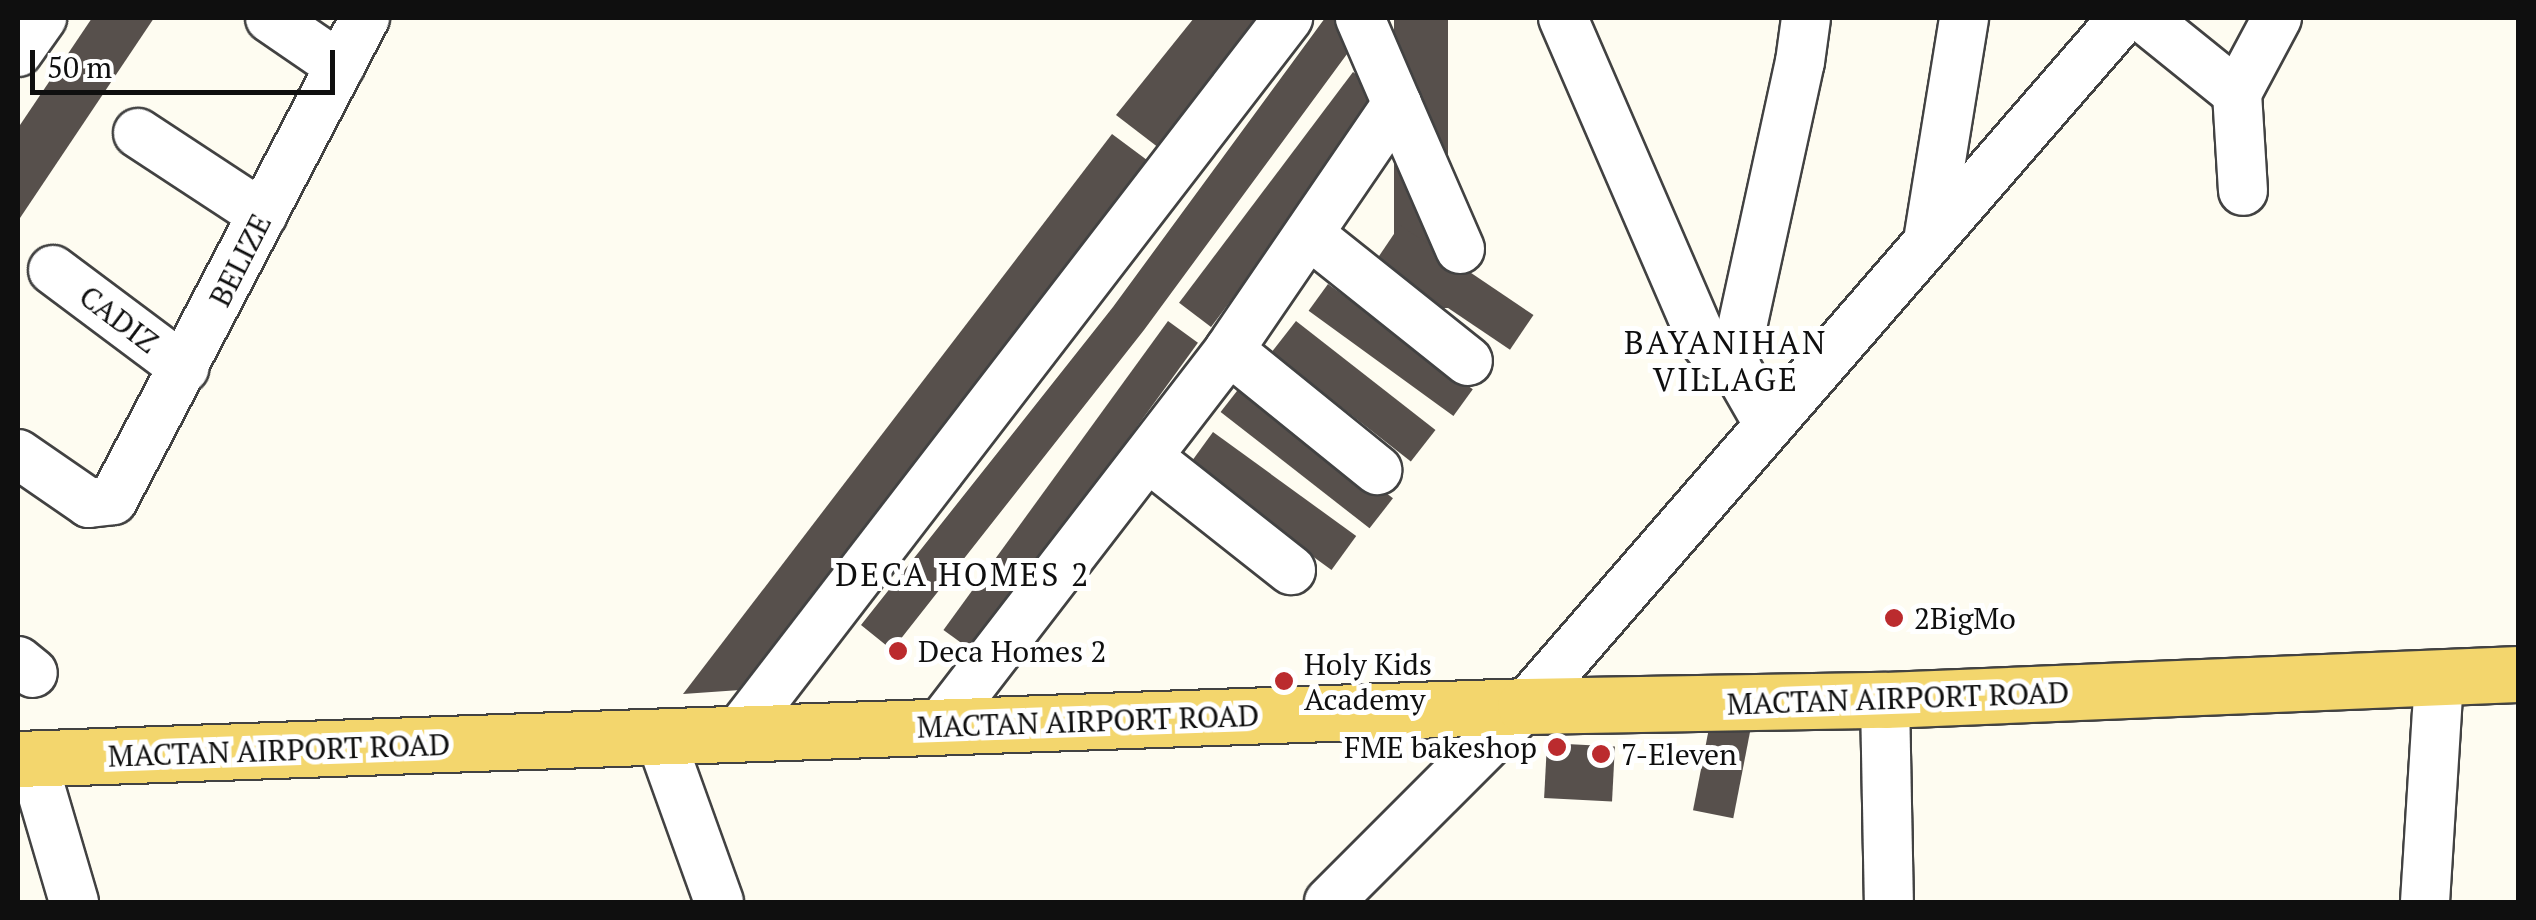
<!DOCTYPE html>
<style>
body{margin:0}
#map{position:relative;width:2536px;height:920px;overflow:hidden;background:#fefcf1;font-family:"PT Serif",serif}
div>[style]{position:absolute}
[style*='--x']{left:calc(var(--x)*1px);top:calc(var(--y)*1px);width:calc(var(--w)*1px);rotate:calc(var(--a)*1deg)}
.building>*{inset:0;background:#57504c;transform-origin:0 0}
.roads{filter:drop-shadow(2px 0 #424242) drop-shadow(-2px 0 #424242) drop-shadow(0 2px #424242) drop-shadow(0 -2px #424242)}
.minor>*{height:48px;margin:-24px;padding:0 24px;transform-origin:24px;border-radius:24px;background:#fff}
.major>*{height:55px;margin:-27.5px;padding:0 27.5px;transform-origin:27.5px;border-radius:27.5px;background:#f3d66d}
.dots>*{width:28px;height:28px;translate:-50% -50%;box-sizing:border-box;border:5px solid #fff;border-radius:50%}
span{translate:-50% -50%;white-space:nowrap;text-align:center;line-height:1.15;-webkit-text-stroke:10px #fff;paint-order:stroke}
.street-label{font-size:30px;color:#0f0f0f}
.poi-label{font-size:30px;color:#0f0f0f}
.left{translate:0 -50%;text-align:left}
.right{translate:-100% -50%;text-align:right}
.neighbourhood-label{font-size:32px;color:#0f0f0f;letter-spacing:2.5px}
.frame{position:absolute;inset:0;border:20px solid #0f0f0f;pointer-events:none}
.scale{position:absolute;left:30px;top:50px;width:305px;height:45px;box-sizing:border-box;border:5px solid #0f0f0f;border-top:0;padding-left:12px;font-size:30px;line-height:35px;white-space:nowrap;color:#0f0f0f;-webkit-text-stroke:8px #fff;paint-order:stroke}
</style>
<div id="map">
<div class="building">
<div style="clip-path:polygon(92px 18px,154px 18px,18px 221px,18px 128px)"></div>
<div style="clip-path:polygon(1194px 18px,1264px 18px,1159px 148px,1116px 115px)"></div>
<div style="clip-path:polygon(1325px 18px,1336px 18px,1361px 35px,1144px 330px,892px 650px,861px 625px,1113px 307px)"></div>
<div style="left:1394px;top:18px;width:54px;height:290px"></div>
<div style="left:1353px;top:72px;width:40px;height:289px;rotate:37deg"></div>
<div style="clip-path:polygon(1112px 134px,1151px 163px,740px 690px,683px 694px)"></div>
<div style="left:1400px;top:225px;width:161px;height:42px;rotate:34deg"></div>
<div style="left:1328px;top:284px;width:179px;height:33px;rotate:36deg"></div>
<div style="left:1168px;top:321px;width:37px;height:382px;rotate:36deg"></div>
<div style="left:1296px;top:321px;width:177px;height:40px;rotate:38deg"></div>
<div style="left:1244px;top:382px;width:189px;height:38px;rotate:38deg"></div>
<div style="left:1213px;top:432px;width:177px;height:42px;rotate:36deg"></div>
<div style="left:1710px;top:723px;width:41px;height:89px;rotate:11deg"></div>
<div style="left:1547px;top:743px;width:68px;height:55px;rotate:3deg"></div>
</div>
<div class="roads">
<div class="minor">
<div style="--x:270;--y:18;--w:85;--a:34.4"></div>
<div style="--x:1563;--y:18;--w:348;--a:66.6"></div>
<div style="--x:1701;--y:337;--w:21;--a:51"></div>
<div style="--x:1714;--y:353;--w:23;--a:29"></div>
<div style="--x:2144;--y:18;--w:119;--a:38.9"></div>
<div style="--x:2237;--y:93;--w:98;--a:86.5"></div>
<div style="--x:18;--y:52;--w:42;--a:-54.8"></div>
<div style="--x:2237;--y:93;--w:85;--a:-61.9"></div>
<div style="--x:1397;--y:104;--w:158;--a:66.5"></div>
<div style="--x:138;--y:133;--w:149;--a:33.3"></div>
<div style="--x:1310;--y:235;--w:202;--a:38.6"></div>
<div style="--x:1928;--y:241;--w:226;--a:-80.8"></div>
<div style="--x:53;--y:270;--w:164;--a:36.8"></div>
<div style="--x:1229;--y:350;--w:191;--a:39"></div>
<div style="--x:1769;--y:425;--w:70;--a:-119.8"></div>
<div style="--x:1734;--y:364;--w:309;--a:-77.7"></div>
<div style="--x:1800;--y:62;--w:44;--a:-82.2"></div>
<div style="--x:18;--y:454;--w:86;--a:34.6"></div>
<div style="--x:89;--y:503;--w:24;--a:-7"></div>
<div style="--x:113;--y:500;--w:544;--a:-62.4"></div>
<div style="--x:1149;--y:458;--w:181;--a:38.3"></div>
<div style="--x:18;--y:661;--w:19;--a:39"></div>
<div style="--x:1885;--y:700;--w:202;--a:88.9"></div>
<div style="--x:939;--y:727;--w:476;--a:-52.4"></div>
<div style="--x:1229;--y:350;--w:298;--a:-55.7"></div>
<div style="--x:1397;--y:104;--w:94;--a:-113.3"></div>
<div style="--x:739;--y:732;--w:901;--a:-52.44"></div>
<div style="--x:659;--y:735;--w:177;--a:70.2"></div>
<div style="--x:32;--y:759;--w:149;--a:73.6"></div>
<div style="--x:1329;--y:902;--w:277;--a:-45"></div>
<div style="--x:1525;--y:706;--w:912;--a:-49"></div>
<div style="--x:2425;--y:902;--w:225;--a:-86.4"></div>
</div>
<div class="major">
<div style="--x:18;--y:759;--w:1508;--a:-2.01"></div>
<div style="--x:1525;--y:706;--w:360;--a:-1"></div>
<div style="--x:1885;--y:700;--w:634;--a:-2.35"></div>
</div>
</div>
<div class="dots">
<div style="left:1894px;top:618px;background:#bb2b2e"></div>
<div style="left:898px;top:651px;background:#bb2b2e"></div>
<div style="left:1284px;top:681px;background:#bb2b2e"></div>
<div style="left:1557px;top:747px;background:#bb2b2e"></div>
<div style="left:1601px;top:754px;background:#bb2b2e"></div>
</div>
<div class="street-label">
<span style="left:240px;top:260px;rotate:-63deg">BELIZE</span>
<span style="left:119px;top:319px;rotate:37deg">CADIZ</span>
<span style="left:1898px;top:698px;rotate:-2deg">MACTAN AIRPORT ROAD</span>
<span style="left:1088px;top:721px;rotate:-2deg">MACTAN AIRPORT ROAD</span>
<span style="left:279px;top:750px;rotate:-2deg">MACTAN AIRPORT ROAD</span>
</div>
<div class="poi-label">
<span class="left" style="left:1914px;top:618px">2BigMo</span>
<span class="left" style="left:918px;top:651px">Deca Homes 2</span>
<span class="left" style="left:1304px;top:681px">Holy Kids<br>Academy</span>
<span class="right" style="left:1537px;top:747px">FME bakeshop</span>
<span class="left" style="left:1621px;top:754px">7-Eleven</span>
</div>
<div class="neighbourhood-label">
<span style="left:1726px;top:361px">BAYANIHAN<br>VILLAGE</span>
<span style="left:963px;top:574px">DECA HOMES 2</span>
</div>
<div class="frame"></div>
<div class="scale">50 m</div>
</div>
